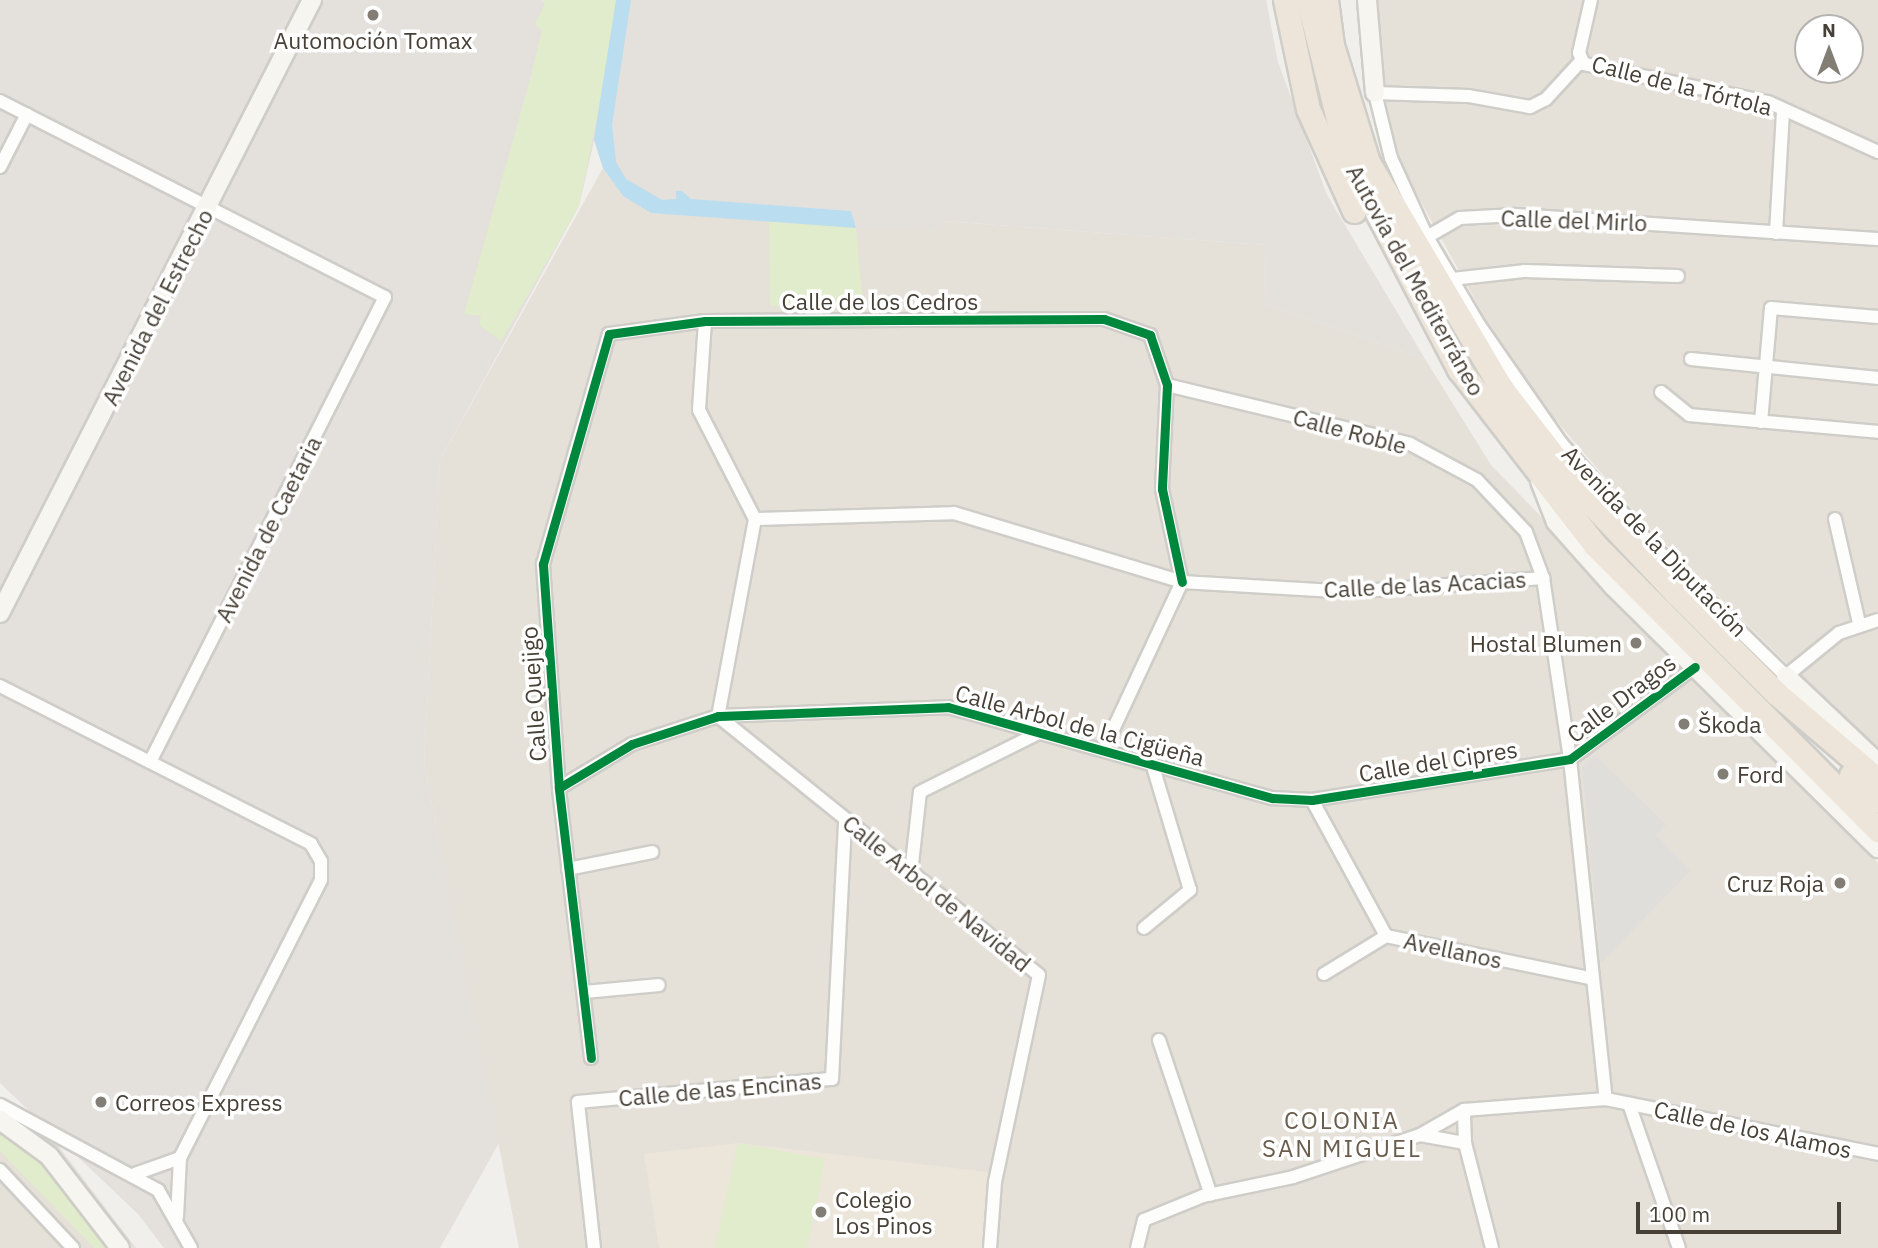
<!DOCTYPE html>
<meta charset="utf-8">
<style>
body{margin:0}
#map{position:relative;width:1878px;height:1248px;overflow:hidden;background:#f1efeb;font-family:"IBM Plex Sans",sans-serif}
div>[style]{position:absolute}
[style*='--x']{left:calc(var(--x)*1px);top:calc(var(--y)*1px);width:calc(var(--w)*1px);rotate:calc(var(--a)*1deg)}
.residential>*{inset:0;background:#e5e0d8}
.industrial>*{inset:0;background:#e4e0dc}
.education>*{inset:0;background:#ece6da}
.green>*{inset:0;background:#e0eccb}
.parking>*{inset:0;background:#e0deda}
.water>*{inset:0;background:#baddef}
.roads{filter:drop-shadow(2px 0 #cfcdc8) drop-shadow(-2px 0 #cfcdc8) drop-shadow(0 2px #cfcdc8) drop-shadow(0 -2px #cfcdc8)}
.street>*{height:12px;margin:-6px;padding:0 6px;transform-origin:6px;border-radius:6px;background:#fdfdfc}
.secondary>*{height:18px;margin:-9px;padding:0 9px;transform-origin:9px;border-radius:9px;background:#f7f5ef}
.highway>*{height:23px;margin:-11.5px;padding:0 11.5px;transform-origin:11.5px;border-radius:11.5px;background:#ede5d9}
.cycleway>*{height:9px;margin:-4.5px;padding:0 4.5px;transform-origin:4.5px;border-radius:4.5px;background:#00873e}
.dots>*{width:19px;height:19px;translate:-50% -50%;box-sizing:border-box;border:4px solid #fff;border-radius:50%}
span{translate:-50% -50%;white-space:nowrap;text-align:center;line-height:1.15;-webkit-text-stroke:7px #fff;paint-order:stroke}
.poi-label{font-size:23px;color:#474036}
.right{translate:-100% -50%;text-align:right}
.left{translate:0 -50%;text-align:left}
.street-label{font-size:23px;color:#474036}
.neighbourhood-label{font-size:24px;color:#6a5d4d;letter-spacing:2px}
.north{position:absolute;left:1794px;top:14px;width:70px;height:70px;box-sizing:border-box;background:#fff;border:2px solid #b5b3af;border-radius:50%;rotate:0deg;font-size:19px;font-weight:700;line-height:28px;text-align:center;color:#474036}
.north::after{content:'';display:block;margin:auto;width:24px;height:32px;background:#827d75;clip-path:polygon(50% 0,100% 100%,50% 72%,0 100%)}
.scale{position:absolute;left:1636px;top:1202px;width:205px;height:32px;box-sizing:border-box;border:4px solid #474036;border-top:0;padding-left:9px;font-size:21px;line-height:24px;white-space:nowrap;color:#474036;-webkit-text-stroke:5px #fff;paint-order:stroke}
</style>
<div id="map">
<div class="residential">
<div style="clip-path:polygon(evenodd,1375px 0,1878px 0,1878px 753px,1644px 523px,1543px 405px,1494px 334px,1401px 166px,1385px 110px,1375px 0,1808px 28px,1850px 28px,1850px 70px,1808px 70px,1808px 28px)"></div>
<div style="clip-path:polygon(603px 168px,623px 196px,651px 213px,942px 231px,943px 221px,1265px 245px,1266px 305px,1425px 359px,1491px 465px,1878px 863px,1878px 1248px,519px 1248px,424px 764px,440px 460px)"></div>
<div style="clip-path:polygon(0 1113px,56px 1143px,136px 1248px,0 1248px)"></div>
</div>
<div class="industrial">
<div style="clip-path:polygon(0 0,1266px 0,1278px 62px,1327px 195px,1425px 359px,1266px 305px,1265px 245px,944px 221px,942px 231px,856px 228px,850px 211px,726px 202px,651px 213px,623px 196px,603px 168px,594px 141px,579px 206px,440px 460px,424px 764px,499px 1143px,440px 1248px,164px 1248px,138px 1214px,0 1083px)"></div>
</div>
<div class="education">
<div style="clip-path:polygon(738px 1143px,988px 1172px,988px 1248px,659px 1248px,644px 1154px)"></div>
</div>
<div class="green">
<div style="clip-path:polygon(541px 0,616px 0,614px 32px,579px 206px,501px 341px,479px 325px,481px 316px,464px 314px,529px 83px,542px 30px,535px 24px,545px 4px)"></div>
<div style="clip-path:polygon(769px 221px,856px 228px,863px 304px,770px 306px)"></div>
<div style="clip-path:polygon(0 1127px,39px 1156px,115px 1248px,94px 1248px,0 1151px)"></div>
<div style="clip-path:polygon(738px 1143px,825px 1159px,807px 1248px,715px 1248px)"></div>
</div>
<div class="parking">
<div style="clip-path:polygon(1595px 755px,1666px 825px,1656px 835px,1690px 871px,1601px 963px,1582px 767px)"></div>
</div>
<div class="water">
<div style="clip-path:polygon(616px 0,631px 0,612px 125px,616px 162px,626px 179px,662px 200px,676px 199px,676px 191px,682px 191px,691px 199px,851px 211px,856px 228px,651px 213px,623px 196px,603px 168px,594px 139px)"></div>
</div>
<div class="roads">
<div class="street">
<div style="--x:1591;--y:0;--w:54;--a:102.8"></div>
<div style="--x:1579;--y:53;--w:12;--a:66"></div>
<div style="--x:1584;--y:64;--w:188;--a:11.7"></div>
<div style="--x:1768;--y:102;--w:121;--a:24.4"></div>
<div style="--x:1581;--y:61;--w:52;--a:132.6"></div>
<div style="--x:1546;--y:99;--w:18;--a:153"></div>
<div style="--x:1530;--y:107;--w:63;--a:-169.9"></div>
<div style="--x:1468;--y:96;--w:93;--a:-178.2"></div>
<div style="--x:1375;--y:93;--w:67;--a:76.2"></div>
<div style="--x:1391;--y:158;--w:87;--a:65.5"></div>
<div style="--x:1427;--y:237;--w:102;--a:59.4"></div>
<div style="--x:1479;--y:325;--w:144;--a:55.2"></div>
<div style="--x:1561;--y:443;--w:128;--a:48.5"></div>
<div style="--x:1646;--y:539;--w:196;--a:44.4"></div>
<div style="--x:1786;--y:676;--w:68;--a:-39.1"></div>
<div style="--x:1839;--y:633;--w:41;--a:-18.4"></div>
<div style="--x:0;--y:101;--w:432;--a:27"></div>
<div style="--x:385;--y:297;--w:521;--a:116.81"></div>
<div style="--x:0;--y:167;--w:59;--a:-63"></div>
<div style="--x:1776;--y:233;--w:123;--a:-86.7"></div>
<div style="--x:1427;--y:237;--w:38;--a:-30"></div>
<div style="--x:1460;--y:218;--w:55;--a:-3.1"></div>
<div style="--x:1515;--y:215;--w:364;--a:3.8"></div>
<div style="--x:1452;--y:279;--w:72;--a:-6.3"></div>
<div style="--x:1524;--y:271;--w:154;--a:1.9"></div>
<div style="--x:705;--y:321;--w:89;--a:93.9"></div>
<div style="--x:699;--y:410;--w:123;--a:62.8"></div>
<div style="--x:755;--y:519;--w:200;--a:100.6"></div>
<div style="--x:1691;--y:359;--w:188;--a:5.8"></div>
<div style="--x:1167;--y:385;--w:250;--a:13.6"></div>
<div style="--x:1410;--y:444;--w:76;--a:28.2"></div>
<div style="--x:1477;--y:480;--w:71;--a:46.7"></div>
<div style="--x:1526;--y:532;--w:49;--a:69.7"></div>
<div style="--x:1543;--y:578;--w:183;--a:81.5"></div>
<div style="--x:1570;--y:759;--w:342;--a:84"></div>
<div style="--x:1661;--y:392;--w:36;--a:39"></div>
<div style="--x:1689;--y:415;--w:190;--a:5.1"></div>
<div style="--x:1761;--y:422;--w:114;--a:-85"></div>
<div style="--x:1771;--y:308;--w:107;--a:4.8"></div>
<div style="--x:755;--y:519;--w:199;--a:-1.7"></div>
<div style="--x:954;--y:513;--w:238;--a:16.8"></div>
<div style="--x:1182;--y:582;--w:166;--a:3.4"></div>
<div style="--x:1348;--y:592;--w:196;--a:-4.1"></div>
<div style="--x:1835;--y:519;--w:107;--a:77"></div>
<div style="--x:0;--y:686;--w:349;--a:26.9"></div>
<div style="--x:311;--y:844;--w:20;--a:60"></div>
<div style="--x:321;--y:861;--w:19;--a:90"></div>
<div style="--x:321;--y:880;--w:312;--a:116.9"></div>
<div style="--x:180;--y:1158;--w:59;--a:92.9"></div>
<div style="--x:718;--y:716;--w:412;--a:38.9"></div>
<div style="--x:1039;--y:975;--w:212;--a:102"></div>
<div style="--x:995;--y:1182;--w:66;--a:94.3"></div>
<div style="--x:1104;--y:749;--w:184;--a:-65"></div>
<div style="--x:559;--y:788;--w:85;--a:-31.1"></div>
<div style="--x:632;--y:744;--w:90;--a:-18"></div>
<div style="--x:718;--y:716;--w:230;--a:-2.2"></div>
<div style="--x:948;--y:707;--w:337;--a:15.7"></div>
<div style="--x:1272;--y:798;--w:40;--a:2.9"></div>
<div style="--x:1312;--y:800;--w:261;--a:-9"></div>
<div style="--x:1570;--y:759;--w:155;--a:-36.4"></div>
<div style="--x:1312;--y:800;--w:155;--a:61.4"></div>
<div style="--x:1386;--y:936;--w:207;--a:11.7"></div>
<div style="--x:568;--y:869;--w:86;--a:-11.4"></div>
<div style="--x:911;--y:873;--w:81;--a:-83.7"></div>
<div style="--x:920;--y:792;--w:135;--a:-26.4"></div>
<div style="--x:1144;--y:928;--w:60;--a:-39.6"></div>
<div style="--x:1190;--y:890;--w:133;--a:-106.7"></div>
<div style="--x:1324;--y:974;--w:73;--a:-31.5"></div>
<div style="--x:585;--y:992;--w:74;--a:-5.4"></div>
<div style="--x:1159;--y:1040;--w:163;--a:71.5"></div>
<div style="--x:591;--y:1058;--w:272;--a:-96.8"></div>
<div style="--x:559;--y:788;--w:225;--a:-94.1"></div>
<div style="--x:543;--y:564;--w:239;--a:-74"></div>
<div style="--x:609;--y:334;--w:97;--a:-7.7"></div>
<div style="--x:705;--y:321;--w:399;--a:-0.3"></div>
<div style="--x:1104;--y:319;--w:49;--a:19.2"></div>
<div style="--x:1150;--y:335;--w:53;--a:71.2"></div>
<div style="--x:1167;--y:385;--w:104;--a:92.8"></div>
<div style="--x:1162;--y:489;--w:95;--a:77.9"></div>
<div style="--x:1629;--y:1104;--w:152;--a:70.9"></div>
<div style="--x:0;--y:1105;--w:179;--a:28.3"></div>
<div style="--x:158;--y:1190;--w:67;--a:60.4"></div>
<div style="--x:1420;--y:1135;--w:46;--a:10.1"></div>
<div style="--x:1465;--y:1143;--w:33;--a:-92"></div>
<div style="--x:1465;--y:1143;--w:108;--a:75.6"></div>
<div style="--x:0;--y:1170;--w:107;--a:46.9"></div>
<div style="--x:135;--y:1174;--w:48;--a:-19.6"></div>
<div style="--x:594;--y:1248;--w:147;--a:-96.3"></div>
<div style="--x:578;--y:1102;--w:255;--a:-5.2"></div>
<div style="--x:832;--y:1079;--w:260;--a:-87.1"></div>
<div style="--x:1137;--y:1248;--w:29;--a:-76"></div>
<div style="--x:1144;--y:1220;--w:64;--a:-22.1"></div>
<div style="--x:1203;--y:1196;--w:92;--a:-11.9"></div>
<div style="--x:1293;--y:1177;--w:134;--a:-18.3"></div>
<div style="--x:1420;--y:1135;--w:51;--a:-29.6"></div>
<div style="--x:1464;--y:1110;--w:142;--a:-4.4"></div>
<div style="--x:1606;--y:1099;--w:278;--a:11.4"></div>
</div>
<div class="secondary">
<div style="--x:1367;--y:0;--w:93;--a:85.1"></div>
<div style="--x:1540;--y:481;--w:44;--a:68.7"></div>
<div style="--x:1556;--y:522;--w:86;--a:48.3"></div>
<div style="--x:1613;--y:586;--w:373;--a:44.7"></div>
<div style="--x:0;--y:613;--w:688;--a:-63.03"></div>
<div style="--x:1786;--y:676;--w:127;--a:43.4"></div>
<div style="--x:0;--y:1120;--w:61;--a:36.3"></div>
<div style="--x:49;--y:1156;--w:116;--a:52.3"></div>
</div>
<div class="highway">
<div style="--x:1285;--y:0;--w:111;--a:78.1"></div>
<div style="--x:1308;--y:109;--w:112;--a:65.7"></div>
<div style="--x:1308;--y:0;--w:160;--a:75.9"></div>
<div style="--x:1347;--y:155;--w:242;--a:62.4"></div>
<div style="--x:1459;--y:369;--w:222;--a:52.3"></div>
<div style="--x:1595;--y:545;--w:402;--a:45.2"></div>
<div style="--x:1326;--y:0;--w:45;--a:82.4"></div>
<div style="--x:1332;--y:45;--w:122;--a:72.9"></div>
<div style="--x:1368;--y:162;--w:262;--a:59.5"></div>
<div style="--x:1501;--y:388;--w:142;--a:52.2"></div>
<div style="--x:1588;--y:500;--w:129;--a:46.6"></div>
<div style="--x:1677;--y:594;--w:140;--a:45"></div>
<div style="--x:1776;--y:693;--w:134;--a:40.5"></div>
<div style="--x:1851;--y:775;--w:37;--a:44"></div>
</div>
</div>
<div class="cycleway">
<div style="--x:559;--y:788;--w:85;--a:-31.1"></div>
<div style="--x:632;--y:744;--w:90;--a:-18"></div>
<div style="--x:718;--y:716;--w:230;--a:-2.2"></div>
<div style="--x:948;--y:707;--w:337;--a:15.7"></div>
<div style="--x:1272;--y:798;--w:40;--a:2.9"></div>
<div style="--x:1312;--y:800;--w:261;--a:-9"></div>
<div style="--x:1570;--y:759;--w:155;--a:-36.4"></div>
<div style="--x:591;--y:1058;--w:272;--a:-96.8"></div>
<div style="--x:559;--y:788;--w:225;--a:-94.1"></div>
<div style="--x:543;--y:564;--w:239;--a:-74"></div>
<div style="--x:609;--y:334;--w:97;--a:-7.7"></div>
<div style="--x:705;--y:321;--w:399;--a:-0.3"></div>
<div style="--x:1104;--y:319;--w:49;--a:19.2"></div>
<div style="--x:1150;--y:335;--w:53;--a:71.2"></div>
<div style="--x:1167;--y:385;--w:104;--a:92.8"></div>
<div style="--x:1162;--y:489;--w:95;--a:77.9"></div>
</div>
<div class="dots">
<div style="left:373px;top:15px;background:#827d75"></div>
<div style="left:1636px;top:643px;background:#827d75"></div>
<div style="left:1684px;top:724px;background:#827d75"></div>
<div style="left:1723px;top:774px;background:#827d75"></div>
<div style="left:1840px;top:883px;background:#827d75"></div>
<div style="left:101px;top:1102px;background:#827d75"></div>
<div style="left:821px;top:1212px;background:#827d75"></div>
</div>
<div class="poi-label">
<span style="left:373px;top:40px">Automoción Tomax</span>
<span class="right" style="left:1622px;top:643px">Hostal Blumen</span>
<span class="left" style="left:1698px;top:724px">Škoda</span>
<span class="left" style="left:1737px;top:774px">Ford</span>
<span class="right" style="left:1824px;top:883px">Cruz Roja</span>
<span class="left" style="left:115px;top:1102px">Correos Express</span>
<span class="left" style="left:835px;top:1212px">Colegio<br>Los Pinos</span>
</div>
<div class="street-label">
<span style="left:1682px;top:85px;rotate:14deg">Calle de la Tórtola</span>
<span style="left:1574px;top:220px;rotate:2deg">Calle del Mirlo</span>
<span style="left:1416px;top:280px;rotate:61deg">Autovía del Mediterráneo</span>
<span style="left:880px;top:301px">Calle de los Cedros</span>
<span style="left:157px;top:307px;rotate:-63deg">Avenida del Estrecho</span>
<span style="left:1350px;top:431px;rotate:15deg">Calle Roble</span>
<span style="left:268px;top:529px;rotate:-63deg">Avenida de Caetaria</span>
<span style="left:1655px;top:541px;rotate:46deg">Avenida de la Diputación</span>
<span style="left:1425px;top:584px;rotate:-3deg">Calle de las Acacias</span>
<span style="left:533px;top:694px;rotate:-94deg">Calle Quejigo</span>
<span style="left:1621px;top:698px;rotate:-37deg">Calle Dragos</span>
<span style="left:1080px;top:725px;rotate:15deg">Calle Arbol de la Cigüeña</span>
<span style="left:1438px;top:761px;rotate:-9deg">Calle del Cipres</span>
<span style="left:937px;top:893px;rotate:39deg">Calle Arbol de Navidad</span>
<span style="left:1453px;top:950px;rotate:12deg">Avellanos</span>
<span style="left:720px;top:1089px;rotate:-5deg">Calle de las Encinas</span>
<span style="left:1753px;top:1129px;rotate:12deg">Calle de los Alamos</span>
</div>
<div class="neighbourhood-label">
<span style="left:1342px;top:1135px">COLONIA<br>SAN MIGUEL</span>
</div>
<div class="north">N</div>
<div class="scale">100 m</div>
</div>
